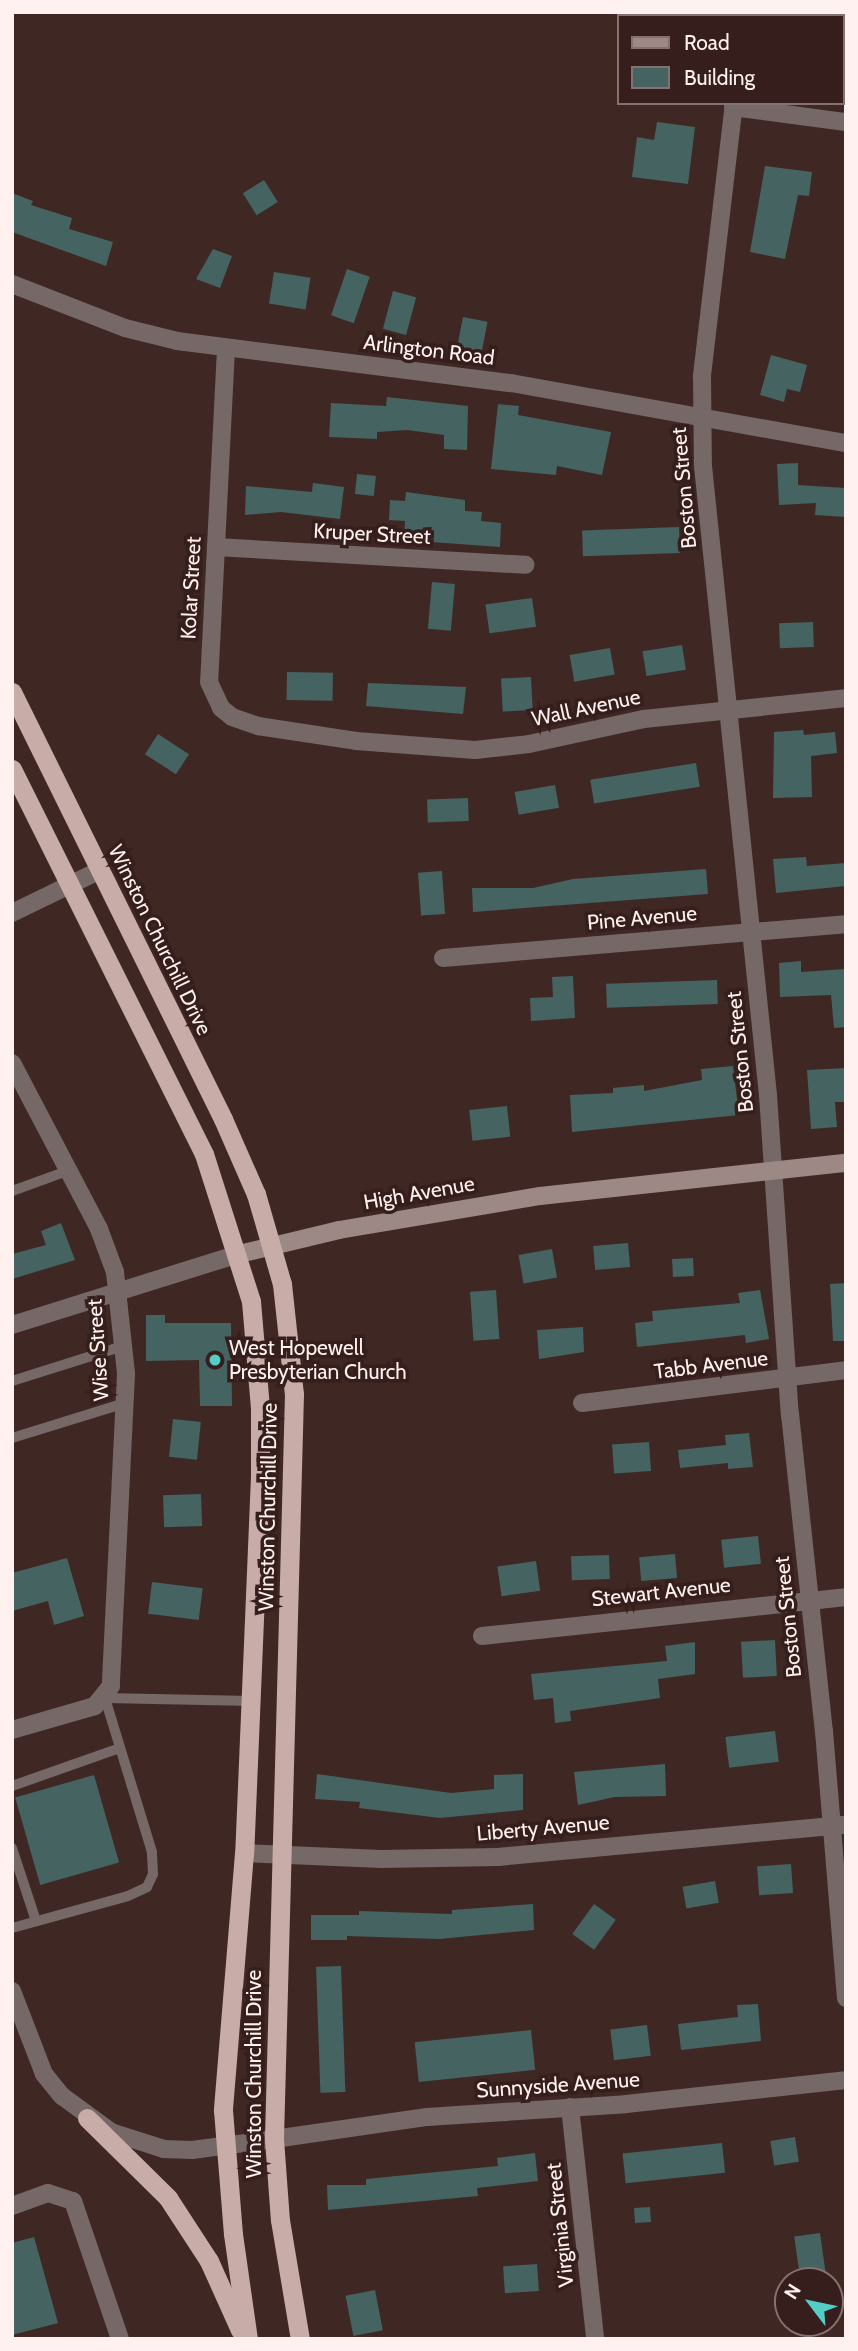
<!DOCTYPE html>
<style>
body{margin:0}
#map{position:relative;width:858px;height:2351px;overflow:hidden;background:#3f2824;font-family:Cabin,sans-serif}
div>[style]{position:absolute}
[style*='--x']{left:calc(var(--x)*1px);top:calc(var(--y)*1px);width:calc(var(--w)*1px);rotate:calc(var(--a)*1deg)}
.building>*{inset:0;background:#446361;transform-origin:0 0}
.service>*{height:10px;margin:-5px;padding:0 5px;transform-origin:5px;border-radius:5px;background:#756866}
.minor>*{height:18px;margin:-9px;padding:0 9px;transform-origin:9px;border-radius:9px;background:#756866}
.tertiary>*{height:18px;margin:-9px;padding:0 9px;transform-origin:9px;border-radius:9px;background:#756866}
.secondary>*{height:18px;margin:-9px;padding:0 9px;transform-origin:9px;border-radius:9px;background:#9c8885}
.trunk>*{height:19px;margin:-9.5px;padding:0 9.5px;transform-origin:9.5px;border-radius:9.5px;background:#c8aca8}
.dots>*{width:19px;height:19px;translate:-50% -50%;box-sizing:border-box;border:4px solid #351e1b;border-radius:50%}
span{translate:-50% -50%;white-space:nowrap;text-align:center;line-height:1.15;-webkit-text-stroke:7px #351e1b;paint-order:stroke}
.street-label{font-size:21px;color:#fef1ef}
.poi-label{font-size:21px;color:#fef1ef}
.left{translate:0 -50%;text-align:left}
.frame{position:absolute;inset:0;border:14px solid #fef1ef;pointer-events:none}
.legend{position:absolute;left:617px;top:14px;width:228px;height:91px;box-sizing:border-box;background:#351e1b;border:2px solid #857270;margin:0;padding:9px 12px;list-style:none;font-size:21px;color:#fef1ef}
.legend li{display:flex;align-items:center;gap:14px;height:35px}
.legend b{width:35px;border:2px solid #857270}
.north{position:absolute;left:774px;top:2267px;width:70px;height:70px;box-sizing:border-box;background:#351e1b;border:2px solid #857270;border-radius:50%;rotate:302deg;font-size:19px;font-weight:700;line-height:28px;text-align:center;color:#fef1ef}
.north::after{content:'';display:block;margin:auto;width:24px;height:32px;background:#54cdc7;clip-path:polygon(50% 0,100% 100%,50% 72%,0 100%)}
</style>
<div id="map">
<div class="building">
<div style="clip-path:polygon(657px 122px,695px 127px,688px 184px,632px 177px,637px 137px,654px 140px)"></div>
<div style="clip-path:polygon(765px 166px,812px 172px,809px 196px,798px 195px,785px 259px,750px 252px)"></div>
<div style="left:264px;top:180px;width:26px;height:25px;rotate:58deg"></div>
<div style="clip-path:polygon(12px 193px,33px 201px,31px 205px,72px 218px,69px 229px,113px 242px,106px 266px,12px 232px)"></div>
<div style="clip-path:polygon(213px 249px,232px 256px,220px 288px,196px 279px)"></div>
<div style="left:347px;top:269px;width:24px;height:49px;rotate:19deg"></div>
<div style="left:274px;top:272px;width:37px;height:32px;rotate:9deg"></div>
<div style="left:393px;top:291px;width:24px;height:39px;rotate:15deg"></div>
<div style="left:463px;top:317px;width:25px;height:33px;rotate:11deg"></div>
<div style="clip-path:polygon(771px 355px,807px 365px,800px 392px,787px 389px,784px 402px,760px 395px)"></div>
<div style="clip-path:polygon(387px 397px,468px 406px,467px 450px,444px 449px,444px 435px,407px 430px,377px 432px,377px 439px,329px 437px,331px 403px,386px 406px)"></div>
<div style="clip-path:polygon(498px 404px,519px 406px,518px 415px,611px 432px,602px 475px,557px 466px,556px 475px,491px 469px)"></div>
<div style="clip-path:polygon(798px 463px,798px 485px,846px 488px,846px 517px,815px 515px,816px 503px,779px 505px,777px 464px)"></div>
<div style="left:357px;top:474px;width:19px;height:20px;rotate:6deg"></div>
<div style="clip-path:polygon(313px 483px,344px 487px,340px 519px,281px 512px,245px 515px,246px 486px,312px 492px)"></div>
<div style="clip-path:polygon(406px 492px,465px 500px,465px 511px,482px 512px,481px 521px,501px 523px,500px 547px,404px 540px,405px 521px,389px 520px,390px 500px,405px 501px)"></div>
<div style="left:679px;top:527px;width:26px;height:97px;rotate:88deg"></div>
<div style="left:432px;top:582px;width:23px;height:47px;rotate:5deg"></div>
<div style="left:532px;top:598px;width:29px;height:47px;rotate:82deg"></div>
<div style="left:813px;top:622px;width:25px;height:34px;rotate:88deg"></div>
<div style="left:682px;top:645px;width:25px;height:40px;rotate:81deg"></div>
<div style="left:610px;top:648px;width:27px;height:41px;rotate:80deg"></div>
<div style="left:287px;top:672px;width:46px;height:28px;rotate:1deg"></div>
<div style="left:531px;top:677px;width:33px;height:30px;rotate:87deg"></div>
<div style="clip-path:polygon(368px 683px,466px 687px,463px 714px,366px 706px)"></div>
<div style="clip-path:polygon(803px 730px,804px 735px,835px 732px,837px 753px,811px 756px,812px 797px,773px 798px,774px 732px)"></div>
<div style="left:158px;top:734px;width:37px;height:24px;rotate:33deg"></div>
<div style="left:696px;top:763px;width:24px;height:107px;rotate:81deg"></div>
<div style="left:555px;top:785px;width:23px;height:41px;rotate:80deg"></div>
<div style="left:468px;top:798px;width:23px;height:41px;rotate:88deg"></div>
<div style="clip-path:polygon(806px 857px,807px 866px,846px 863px,846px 886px,776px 893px,773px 859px)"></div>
<div style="clip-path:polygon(706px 869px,708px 894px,473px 912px,472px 888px,533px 888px,573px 879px)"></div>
<div style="left:442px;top:871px;width:43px;height:24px;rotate:86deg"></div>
<div style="clip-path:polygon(801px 961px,801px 972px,846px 969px,846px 1027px,834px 1028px,831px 995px,780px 997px,779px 963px)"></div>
<div style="clip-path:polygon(573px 976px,575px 1018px,531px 1021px,530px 998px,553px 997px,552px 977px)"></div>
<div style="left:717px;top:980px;width:24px;height:111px;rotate:88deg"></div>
<div style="clip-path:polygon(733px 1066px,739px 1115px,572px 1132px,570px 1095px,613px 1093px,613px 1088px,644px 1085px,644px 1091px,702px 1080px,701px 1069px)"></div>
<div style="clip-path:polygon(846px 1068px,846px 1102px,835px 1102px,837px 1127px,811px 1129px,807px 1070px)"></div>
<div style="left:507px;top:1106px;width:31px;height:38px;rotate:84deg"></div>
<div style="clip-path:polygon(61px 1223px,75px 1260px,12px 1279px,12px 1254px,46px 1245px,41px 1231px)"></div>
<div style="left:628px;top:1243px;width:24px;height:35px;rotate:85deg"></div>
<div style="left:552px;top:1249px;width:29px;height:34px;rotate:80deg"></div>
<div style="left:693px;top:1258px;width:18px;height:21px;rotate:87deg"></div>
<div style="clip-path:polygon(846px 1283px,846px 1341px,833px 1341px,830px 1284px)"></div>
<div style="left:496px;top:1290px;width:49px;height:26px;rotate:86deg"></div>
<div style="clip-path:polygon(760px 1290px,769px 1339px,746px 1343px,745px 1335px,637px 1347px,635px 1323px,653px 1321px,652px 1311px,740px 1303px,738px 1293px)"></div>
<div style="clip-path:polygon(146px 1315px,165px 1315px,165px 1323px,231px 1323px,232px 1406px,200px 1406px,199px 1360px,146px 1361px)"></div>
<div style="clip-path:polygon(583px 1327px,584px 1352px,539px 1359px,537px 1330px)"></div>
<div style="left:173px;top:1419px;width:28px;height:38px;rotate:6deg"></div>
<div style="clip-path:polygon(749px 1433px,753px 1467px,728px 1469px,728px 1463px,680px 1468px,678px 1450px,726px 1445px,725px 1435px)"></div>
<div style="left:649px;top:1442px;width:29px;height:37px;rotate:86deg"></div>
<div style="left:201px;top:1494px;width:32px;height:38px;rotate:88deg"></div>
<div style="left:758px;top:1536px;width:28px;height:37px;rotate:84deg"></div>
<div style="left:675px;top:1554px;width:24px;height:36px;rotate:85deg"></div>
<div style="left:609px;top:1555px;width:24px;height:38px;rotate:88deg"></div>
<div style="clip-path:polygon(67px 1558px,84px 1616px,54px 1625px,48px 1601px,12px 1611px,12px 1573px)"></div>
<div style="left:536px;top:1561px;width:30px;height:39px;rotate:82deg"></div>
<div style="left:152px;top:1582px;width:51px;height:32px;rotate:7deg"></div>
<div style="left:775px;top:1640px;width:36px;height:34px;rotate:87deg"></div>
<div style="clip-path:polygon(695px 1642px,695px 1674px,658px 1679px,660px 1698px,570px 1711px,571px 1721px,555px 1723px,553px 1698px,534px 1700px,531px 1674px,667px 1661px,665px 1646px)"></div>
<div style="left:775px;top:1731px;width:31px;height:50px;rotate:83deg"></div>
<div style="clip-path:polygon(665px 1764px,666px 1796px,615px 1797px,578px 1805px,574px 1772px)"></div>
<div style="clip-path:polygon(317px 1774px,451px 1793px,494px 1789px,494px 1775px,523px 1774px,523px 1810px,440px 1818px,359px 1808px,360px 1802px,315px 1799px)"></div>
<div style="left:94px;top:1775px;width:91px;height:82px;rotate:74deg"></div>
<div style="left:791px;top:1864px;width:29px;height:34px;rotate:86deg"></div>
<div style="left:715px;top:1881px;width:22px;height:33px;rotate:80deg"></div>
<div style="clip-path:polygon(533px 1904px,534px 1930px,439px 1939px,347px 1936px,347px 1940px,311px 1940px,311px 1915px,359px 1915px,359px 1911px,452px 1914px,452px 1910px)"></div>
<div style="left:594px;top:1904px;width:27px;height:37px;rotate:36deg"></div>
<div style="left:341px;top:1966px;width:126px;height:25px;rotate:88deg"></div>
<div style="clip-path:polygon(758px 2004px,761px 2041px,681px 2050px,678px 2024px,738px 2017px,737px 2005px)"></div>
<div style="left:647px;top:2025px;width:31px;height:37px;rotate:83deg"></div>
<div style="left:531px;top:2030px;width:40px;height:117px;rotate:84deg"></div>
<div style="left:795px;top:2137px;width:25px;height:25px;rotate:81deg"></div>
<div style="left:722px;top:2143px;width:30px;height:100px;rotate:84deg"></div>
<div style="clip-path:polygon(535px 2153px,538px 2181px,477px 2188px,478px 2196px,328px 2210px,327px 2185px,366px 2185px,366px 2179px,498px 2166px,497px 2158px)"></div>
<div style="left:650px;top:2207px;width:15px;height:16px;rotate:86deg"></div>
<div style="left:820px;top:2233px;width:49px;height:26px;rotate:82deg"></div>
<div style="clip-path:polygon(34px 2237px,58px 2323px,12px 2335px,12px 2243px)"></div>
<div style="left:537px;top:2264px;width:27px;height:34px;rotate:86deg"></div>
<div style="left:375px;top:2290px;width:41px;height:30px;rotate:79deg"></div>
</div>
<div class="service">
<div style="--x:12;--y:1191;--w:62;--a:-19.9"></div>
<div style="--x:12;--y:1381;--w:116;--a:-17.5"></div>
<div style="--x:12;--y:1438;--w:118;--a:-17.2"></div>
<div style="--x:12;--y:1786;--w:114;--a:-19.4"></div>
<div style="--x:12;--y:1848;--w:77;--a:71.8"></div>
<div style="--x:12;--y:1928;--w:120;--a:-15.4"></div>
<div style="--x:128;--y:1896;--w:21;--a:-25"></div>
<div style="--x:147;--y:1887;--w:14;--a:-65"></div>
<div style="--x:153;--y:1874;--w:22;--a:-93"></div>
<div style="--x:152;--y:1852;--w:161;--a:-107"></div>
<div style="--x:105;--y:1698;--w:147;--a:1.2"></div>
</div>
<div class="minor">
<div style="--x:744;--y:16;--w:4;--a:-76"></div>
<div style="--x:734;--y:103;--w:276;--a:96.7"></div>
<div style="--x:702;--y:377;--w:89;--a:89.4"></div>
<div style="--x:703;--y:466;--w:632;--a:84.1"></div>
<div style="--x:768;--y:1095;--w:320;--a:86.1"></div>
<div style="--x:790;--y:1414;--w:319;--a:83.9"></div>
<div style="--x:824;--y:1731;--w:268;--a:85.3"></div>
<div style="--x:733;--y:107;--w:114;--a:7.6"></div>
<div style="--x:226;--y:349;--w:333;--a:92.9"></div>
<div style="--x:209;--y:682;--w:29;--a:65"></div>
<div style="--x:221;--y:708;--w:14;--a:39"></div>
<div style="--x:232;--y:717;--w:28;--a:19"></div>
<div style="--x:258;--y:726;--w:99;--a:8.7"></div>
<div style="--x:356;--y:741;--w:119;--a:4.3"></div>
<div style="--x:475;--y:750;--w:54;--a:-6.3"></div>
<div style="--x:529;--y:744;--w:118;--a:-12.3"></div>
<div style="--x:644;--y:719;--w:203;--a:-5.9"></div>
<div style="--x:216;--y:547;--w:310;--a:3.3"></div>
<div style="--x:12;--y:913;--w:98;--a:-26"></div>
<div style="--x:443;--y:958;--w:404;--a:-4.8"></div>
<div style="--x:12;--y:1063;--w:187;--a:62.3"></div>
<div style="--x:99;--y:1229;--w:46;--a:69.6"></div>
<div style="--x:115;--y:1272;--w:103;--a:83.8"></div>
<div style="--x:126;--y:1374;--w:312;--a:92.8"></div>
<div style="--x:111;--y:1686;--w:26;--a:129"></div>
<div style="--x:95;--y:1706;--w:86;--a:163.9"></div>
<div style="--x:582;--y:1403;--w:266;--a:-7.1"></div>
<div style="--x:482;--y:1636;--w:366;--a:-6.1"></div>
<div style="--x:244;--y:1853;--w:137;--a:2.5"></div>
<div style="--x:381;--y:1859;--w:117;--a:-1"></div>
<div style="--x:498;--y:1857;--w:349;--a:-5.3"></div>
<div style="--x:570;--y:2107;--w:233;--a:83.8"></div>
<div style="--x:274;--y:2139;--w:155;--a:-8.2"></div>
<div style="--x:427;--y:2117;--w:199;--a:-3.7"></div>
<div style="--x:626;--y:2104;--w:221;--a:-6.2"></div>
<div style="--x:12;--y:2206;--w:38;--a:-20"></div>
<div style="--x:48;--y:2193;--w:26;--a:18"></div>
<div style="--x:73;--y:2201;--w:146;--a:71.2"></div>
</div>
<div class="tertiary">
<div style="--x:12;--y:284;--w:121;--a:21.3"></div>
<div style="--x:125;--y:328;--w:54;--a:14"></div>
<div style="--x:177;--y:341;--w:337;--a:7.2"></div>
<div style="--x:511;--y:383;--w:340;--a:10.2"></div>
<div style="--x:12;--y:1325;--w:238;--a:-17.4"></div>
<div style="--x:12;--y:1991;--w:89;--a:68.9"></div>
<div style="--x:44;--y:2074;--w:28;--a:51"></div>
<div style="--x:62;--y:2096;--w:61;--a:36.3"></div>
<div style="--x:111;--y:2132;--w:56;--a:17.8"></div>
<div style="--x:164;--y:2149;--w:28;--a:2"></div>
<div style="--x:192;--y:2150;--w:83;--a:-7.6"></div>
</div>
<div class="secondary">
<div style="--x:239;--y:1254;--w:103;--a:-13.5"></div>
<div style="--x:339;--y:1230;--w:204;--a:-9.6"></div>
<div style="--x:540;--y:1196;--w:308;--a:-6.2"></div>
</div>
<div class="trunk">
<div style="--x:12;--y:692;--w:476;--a:63.7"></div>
<div style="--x:223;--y:1119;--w:82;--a:66.3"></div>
<div style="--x:256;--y:1194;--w:94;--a:73.9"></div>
<div style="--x:282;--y:1284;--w:111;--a:83.8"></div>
<div style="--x:294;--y:1394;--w:745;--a:91.54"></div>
<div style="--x:274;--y:2139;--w:81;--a:85.8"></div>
<div style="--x:280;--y:2220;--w:121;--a:80.5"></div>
<div style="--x:12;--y:769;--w:430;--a:63.5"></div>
<div style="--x:204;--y:1154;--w:154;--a:72.3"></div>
<div style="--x:251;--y:1301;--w:108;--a:85.2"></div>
<div style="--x:260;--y:1409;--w:67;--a:90"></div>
<div style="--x:260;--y:1476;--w:377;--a:92.4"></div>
<div style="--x:244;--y:1853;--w:258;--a:94.7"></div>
<div style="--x:223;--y:2110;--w:124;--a:85.4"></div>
<div style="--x:233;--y:2234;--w:106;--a:81.9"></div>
<div style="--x:87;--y:2118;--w:114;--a:44.6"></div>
<div style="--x:168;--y:2198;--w:75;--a:56.9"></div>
<div style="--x:209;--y:2261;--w:76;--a:65.8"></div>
</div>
<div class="dots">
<div style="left:215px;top:1360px;background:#54cdc7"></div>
</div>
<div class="street-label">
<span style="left:429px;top:350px;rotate:7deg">Arlington Road</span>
<span style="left:684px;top:488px;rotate:-95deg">Boston Street</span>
<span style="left:372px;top:534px;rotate:3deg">Kruper Street</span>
<span style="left:191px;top:588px;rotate:-87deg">Kolar Street</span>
<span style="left:586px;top:708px;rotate:-12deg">Wall Avenue</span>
<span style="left:642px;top:918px;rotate:-5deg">Pine Avenue</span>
<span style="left:160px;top:940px;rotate:64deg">Winston Churchill Drive</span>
<span style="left:740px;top:1052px;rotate:-96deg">Boston Street</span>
<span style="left:419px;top:1193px;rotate:-10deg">High Avenue</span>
<span style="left:98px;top:1350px;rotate:-94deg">Wise Street</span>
<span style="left:711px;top:1365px;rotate:-7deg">Tabb Avenue</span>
<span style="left:268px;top:1507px;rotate:-89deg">Winston Churchill Drive</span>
<span style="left:661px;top:1592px;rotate:-6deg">Stewart Avenue</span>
<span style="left:788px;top:1617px;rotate:-96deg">Boston Street</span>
<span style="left:543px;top:1828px;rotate:-5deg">Liberty Avenue</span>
<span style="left:254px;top:2074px;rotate:-90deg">Winston Churchill Drive</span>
<span style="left:558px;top:2085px;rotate:-4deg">Sunnyside Avenue</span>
<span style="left:560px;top:2225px;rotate:-96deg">Virginia Street</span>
</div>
<div class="poi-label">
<span class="left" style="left:229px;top:1360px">West Hopewell<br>Presbyterian Church</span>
</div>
<div class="frame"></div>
<ul class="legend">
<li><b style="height:9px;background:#9c8885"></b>Road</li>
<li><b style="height:19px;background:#446361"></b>Building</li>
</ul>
<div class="north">N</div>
</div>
